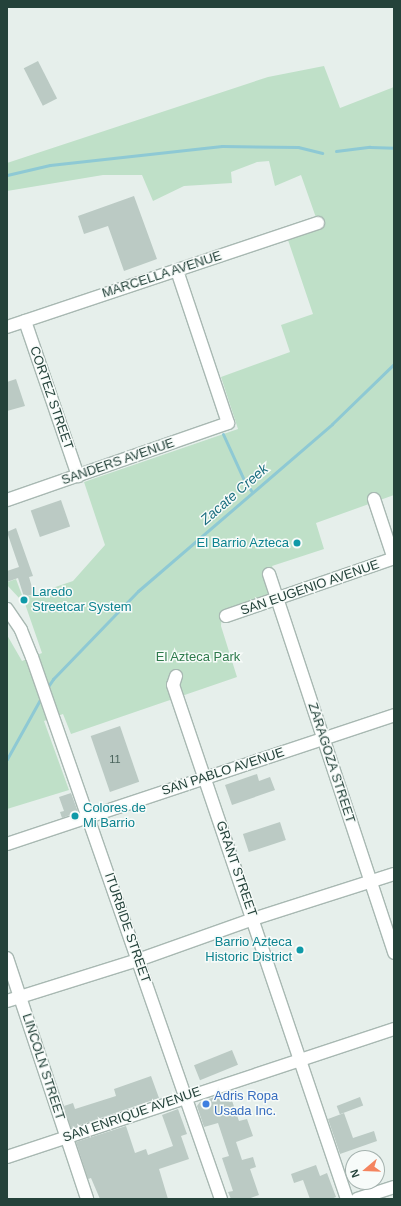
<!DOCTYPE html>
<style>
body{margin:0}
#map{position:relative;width:401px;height:1206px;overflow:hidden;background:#e6efeb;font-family:Helvetica,sans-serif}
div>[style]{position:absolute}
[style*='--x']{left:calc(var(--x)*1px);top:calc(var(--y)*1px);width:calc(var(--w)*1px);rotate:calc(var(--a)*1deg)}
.green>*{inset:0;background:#bfe0c8}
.stream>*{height:3px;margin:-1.5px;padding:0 1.5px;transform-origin:1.5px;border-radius:1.5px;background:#8ec9d4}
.building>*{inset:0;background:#bbcac4;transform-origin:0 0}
.roads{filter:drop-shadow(1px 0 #a8b8b2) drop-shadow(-1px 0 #a8b8b2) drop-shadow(0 1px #a8b8b2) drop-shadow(0 -1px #a8b8b2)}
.minor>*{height:12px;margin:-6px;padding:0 6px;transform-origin:6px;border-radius:6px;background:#fff}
.dots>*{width:11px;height:11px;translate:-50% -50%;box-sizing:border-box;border:2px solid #f7fbf9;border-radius:50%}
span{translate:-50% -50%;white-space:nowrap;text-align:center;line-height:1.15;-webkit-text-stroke:3px #f7fbf9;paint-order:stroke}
.number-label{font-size:11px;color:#4a645c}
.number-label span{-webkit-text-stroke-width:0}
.street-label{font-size:13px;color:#24423a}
.culture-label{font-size:13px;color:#0d838f}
.right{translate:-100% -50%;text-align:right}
.left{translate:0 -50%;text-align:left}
.park-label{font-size:13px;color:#2d7a4b}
.shop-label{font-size:13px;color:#366cbe}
.water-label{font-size:14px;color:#1c6f80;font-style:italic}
.frame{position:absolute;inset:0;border:8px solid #24423a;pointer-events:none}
.north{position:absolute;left:345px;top:1150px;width:40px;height:40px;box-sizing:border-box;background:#f7fbf9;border:1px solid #a3b1ad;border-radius:50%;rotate:251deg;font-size:11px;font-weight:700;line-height:16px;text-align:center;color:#24423a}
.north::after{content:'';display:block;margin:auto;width:14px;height:18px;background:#f4845f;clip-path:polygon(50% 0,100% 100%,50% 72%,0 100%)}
</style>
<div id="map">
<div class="green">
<div style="clip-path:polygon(324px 66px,340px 108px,394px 87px,394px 495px,316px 523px,324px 549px,272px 566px,274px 572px,272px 596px,222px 614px,221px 626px,237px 677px,71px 734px,63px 714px,44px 721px,69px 790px,7px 809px,7px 635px,22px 661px,42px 653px,23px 598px,20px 599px,7px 585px,7px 579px,8px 582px,16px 579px,23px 598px,73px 581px,105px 545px,84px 482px,238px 429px,221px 377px,290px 352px,281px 325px,313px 314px,288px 240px,320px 229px,301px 175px,275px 186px,269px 161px,257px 162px,231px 172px,232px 183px,184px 186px,153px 201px,142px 175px,103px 175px,7px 191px,7px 163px,268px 77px)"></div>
</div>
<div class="stream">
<div style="--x:336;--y:151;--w:34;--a:-7"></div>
<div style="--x:370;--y:147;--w:24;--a:2"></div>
<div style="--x:7;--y:175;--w:44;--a:-13.1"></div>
<div style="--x:50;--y:165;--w:173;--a:-6.3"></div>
<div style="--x:222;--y:146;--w:76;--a:0.8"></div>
<div style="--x:298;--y:147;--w:25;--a:14"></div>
<div style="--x:223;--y:434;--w:51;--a:65.5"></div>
<div style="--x:244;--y:480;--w:14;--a:56"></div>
<div style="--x:47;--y:688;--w:11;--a:-56"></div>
<div style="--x:53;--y:679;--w:122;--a:-46"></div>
<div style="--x:138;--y:591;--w:256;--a:-40.7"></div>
<div style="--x:332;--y:424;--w:86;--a:-44.1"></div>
<div style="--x:7;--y:759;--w:72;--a:-60.9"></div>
</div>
<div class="building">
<div style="left:38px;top:61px;width:42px;height:16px;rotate:63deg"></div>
<div style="clip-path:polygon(134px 196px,157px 259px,124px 271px,108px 226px,84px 234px,78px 216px)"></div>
<div style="clip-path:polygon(16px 379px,25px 406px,7px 411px,7px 382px)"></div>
<div style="left:61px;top:500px;width:28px;height:32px;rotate:71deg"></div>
<div style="clip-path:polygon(16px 528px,33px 576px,29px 577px,34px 594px,24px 597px,18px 578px,7px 582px,7px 571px,19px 567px,7px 532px)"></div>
<div style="left:120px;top:726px;width:59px;height:31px;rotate:71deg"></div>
<div style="clip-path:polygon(257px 774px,259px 781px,270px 777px,275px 790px,232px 805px,225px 785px)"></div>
<div style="clip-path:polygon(71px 793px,78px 812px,62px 818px,60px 812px,64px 811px,59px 797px)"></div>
<div style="left:280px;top:822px;width:19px;height:39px;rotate:72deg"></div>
<div style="left:232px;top:1050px;width:16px;height:41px;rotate:68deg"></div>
<div style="clip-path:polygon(151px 1076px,159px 1098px,71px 1128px,64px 1106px,73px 1103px,75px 1109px,116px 1096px,114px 1089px)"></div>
<div style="clip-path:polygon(229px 1092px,239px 1121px,247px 1119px,253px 1136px,236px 1142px,242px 1160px,253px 1157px,256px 1167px,250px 1169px,259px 1195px,248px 1199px,231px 1199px,228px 1192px,233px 1191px,222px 1158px,229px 1156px,218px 1123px,204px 1127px,197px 1106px,200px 1102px)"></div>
<div style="left:360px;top:1097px;width:9px;height:25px;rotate:69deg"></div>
<div style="clip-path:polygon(178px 1109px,187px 1134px,181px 1136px,189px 1159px,159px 1169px,168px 1199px,100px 1199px,91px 1178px,88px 1179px,76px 1142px,126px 1126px,135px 1153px,146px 1149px,148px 1155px,173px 1146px,162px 1115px)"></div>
<div style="clip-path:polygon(344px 1113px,353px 1138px,374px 1131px,377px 1141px,340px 1154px,328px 1119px)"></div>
<div style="clip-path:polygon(316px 1165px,320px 1176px,327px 1173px,336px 1197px,331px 1199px,310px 1199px,303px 1180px,294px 1183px,291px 1174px)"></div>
</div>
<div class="roads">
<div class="minor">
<div style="--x:25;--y:321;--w:164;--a:71.1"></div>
<div style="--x:7;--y:327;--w:328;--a:-18.5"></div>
<div style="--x:374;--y:499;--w:63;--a:71.6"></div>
<div style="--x:7;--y:500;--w:234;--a:-19.2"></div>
<div style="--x:228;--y:423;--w:160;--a:-108.5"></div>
<div style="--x:269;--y:574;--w:399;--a:71.7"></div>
<div style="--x:7;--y:609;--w:25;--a:56"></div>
<div style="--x:21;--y:630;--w:29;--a:68"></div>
<div style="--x:32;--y:657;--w:574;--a:70.78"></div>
<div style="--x:226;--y:616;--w:178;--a:-19"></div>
<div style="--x:176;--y:676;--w:9;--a:108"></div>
<div style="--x:173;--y:685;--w:543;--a:71.3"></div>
<div style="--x:7;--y:844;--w:408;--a:-18.4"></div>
<div style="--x:7;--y:958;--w:254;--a:71.6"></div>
<div style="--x:7;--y:1001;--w:137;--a:-17.4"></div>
<div style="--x:138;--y:960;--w:122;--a:-19.6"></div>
<div style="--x:253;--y:919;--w:148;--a:-17.7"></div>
<div style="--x:7;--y:1157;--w:408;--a:-18.3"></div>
<div style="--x:357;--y:1199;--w:39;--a:-18"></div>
</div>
</div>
<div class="dots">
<div style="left:297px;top:543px;background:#0f9aa8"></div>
<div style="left:24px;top:600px;background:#0f9aa8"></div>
<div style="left:75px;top:816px;background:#0f9aa8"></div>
<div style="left:300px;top:950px;background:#0f9aa8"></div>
<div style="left:206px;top:1104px;background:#3f7fe0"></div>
</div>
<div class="number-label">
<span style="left:115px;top:759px">11</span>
</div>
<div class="street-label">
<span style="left:162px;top:275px;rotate:-18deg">MARCELLA AVENUE</span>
<span style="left:51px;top:398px;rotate:71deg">CORTEZ STREET</span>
<span style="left:118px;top:462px;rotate:-19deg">SANDERS AVENUE</span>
<span style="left:310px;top:588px;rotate:-19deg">SAN EUGENIO AVENUE</span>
<span style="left:331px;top:763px;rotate:72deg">ZARAGOZA STREET</span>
<span style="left:223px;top:772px;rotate:-18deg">SAN PABLO AVENUE</span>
<span style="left:236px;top:869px;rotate:71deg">GRANT STREET</span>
<span style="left:127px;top:928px;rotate:71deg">ITURBIDE STREET</span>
<span style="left:43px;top:1067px;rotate:72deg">LINCOLN STREET</span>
<span style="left:132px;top:1115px;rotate:-19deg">SAN ENRIQUE AVENUE</span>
</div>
<div class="culture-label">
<span class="right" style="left:289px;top:543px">El Barrio Azteca</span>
<span class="left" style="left:32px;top:600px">Laredo<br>Streetcar System</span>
<span class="left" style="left:83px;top:816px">Colores de<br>Mi Barrio</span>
<span class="right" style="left:292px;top:950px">Barrio Azteca<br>Historic District</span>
</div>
<div class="park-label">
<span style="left:198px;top:657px">El Azteca Park</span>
</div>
<div class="shop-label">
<span class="left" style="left:214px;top:1104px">Adris Ropa<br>Usada Inc.</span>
</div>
<div class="water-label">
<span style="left:234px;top:494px;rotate:-41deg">Zacate Creek</span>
</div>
<div class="frame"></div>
<div class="north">N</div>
</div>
